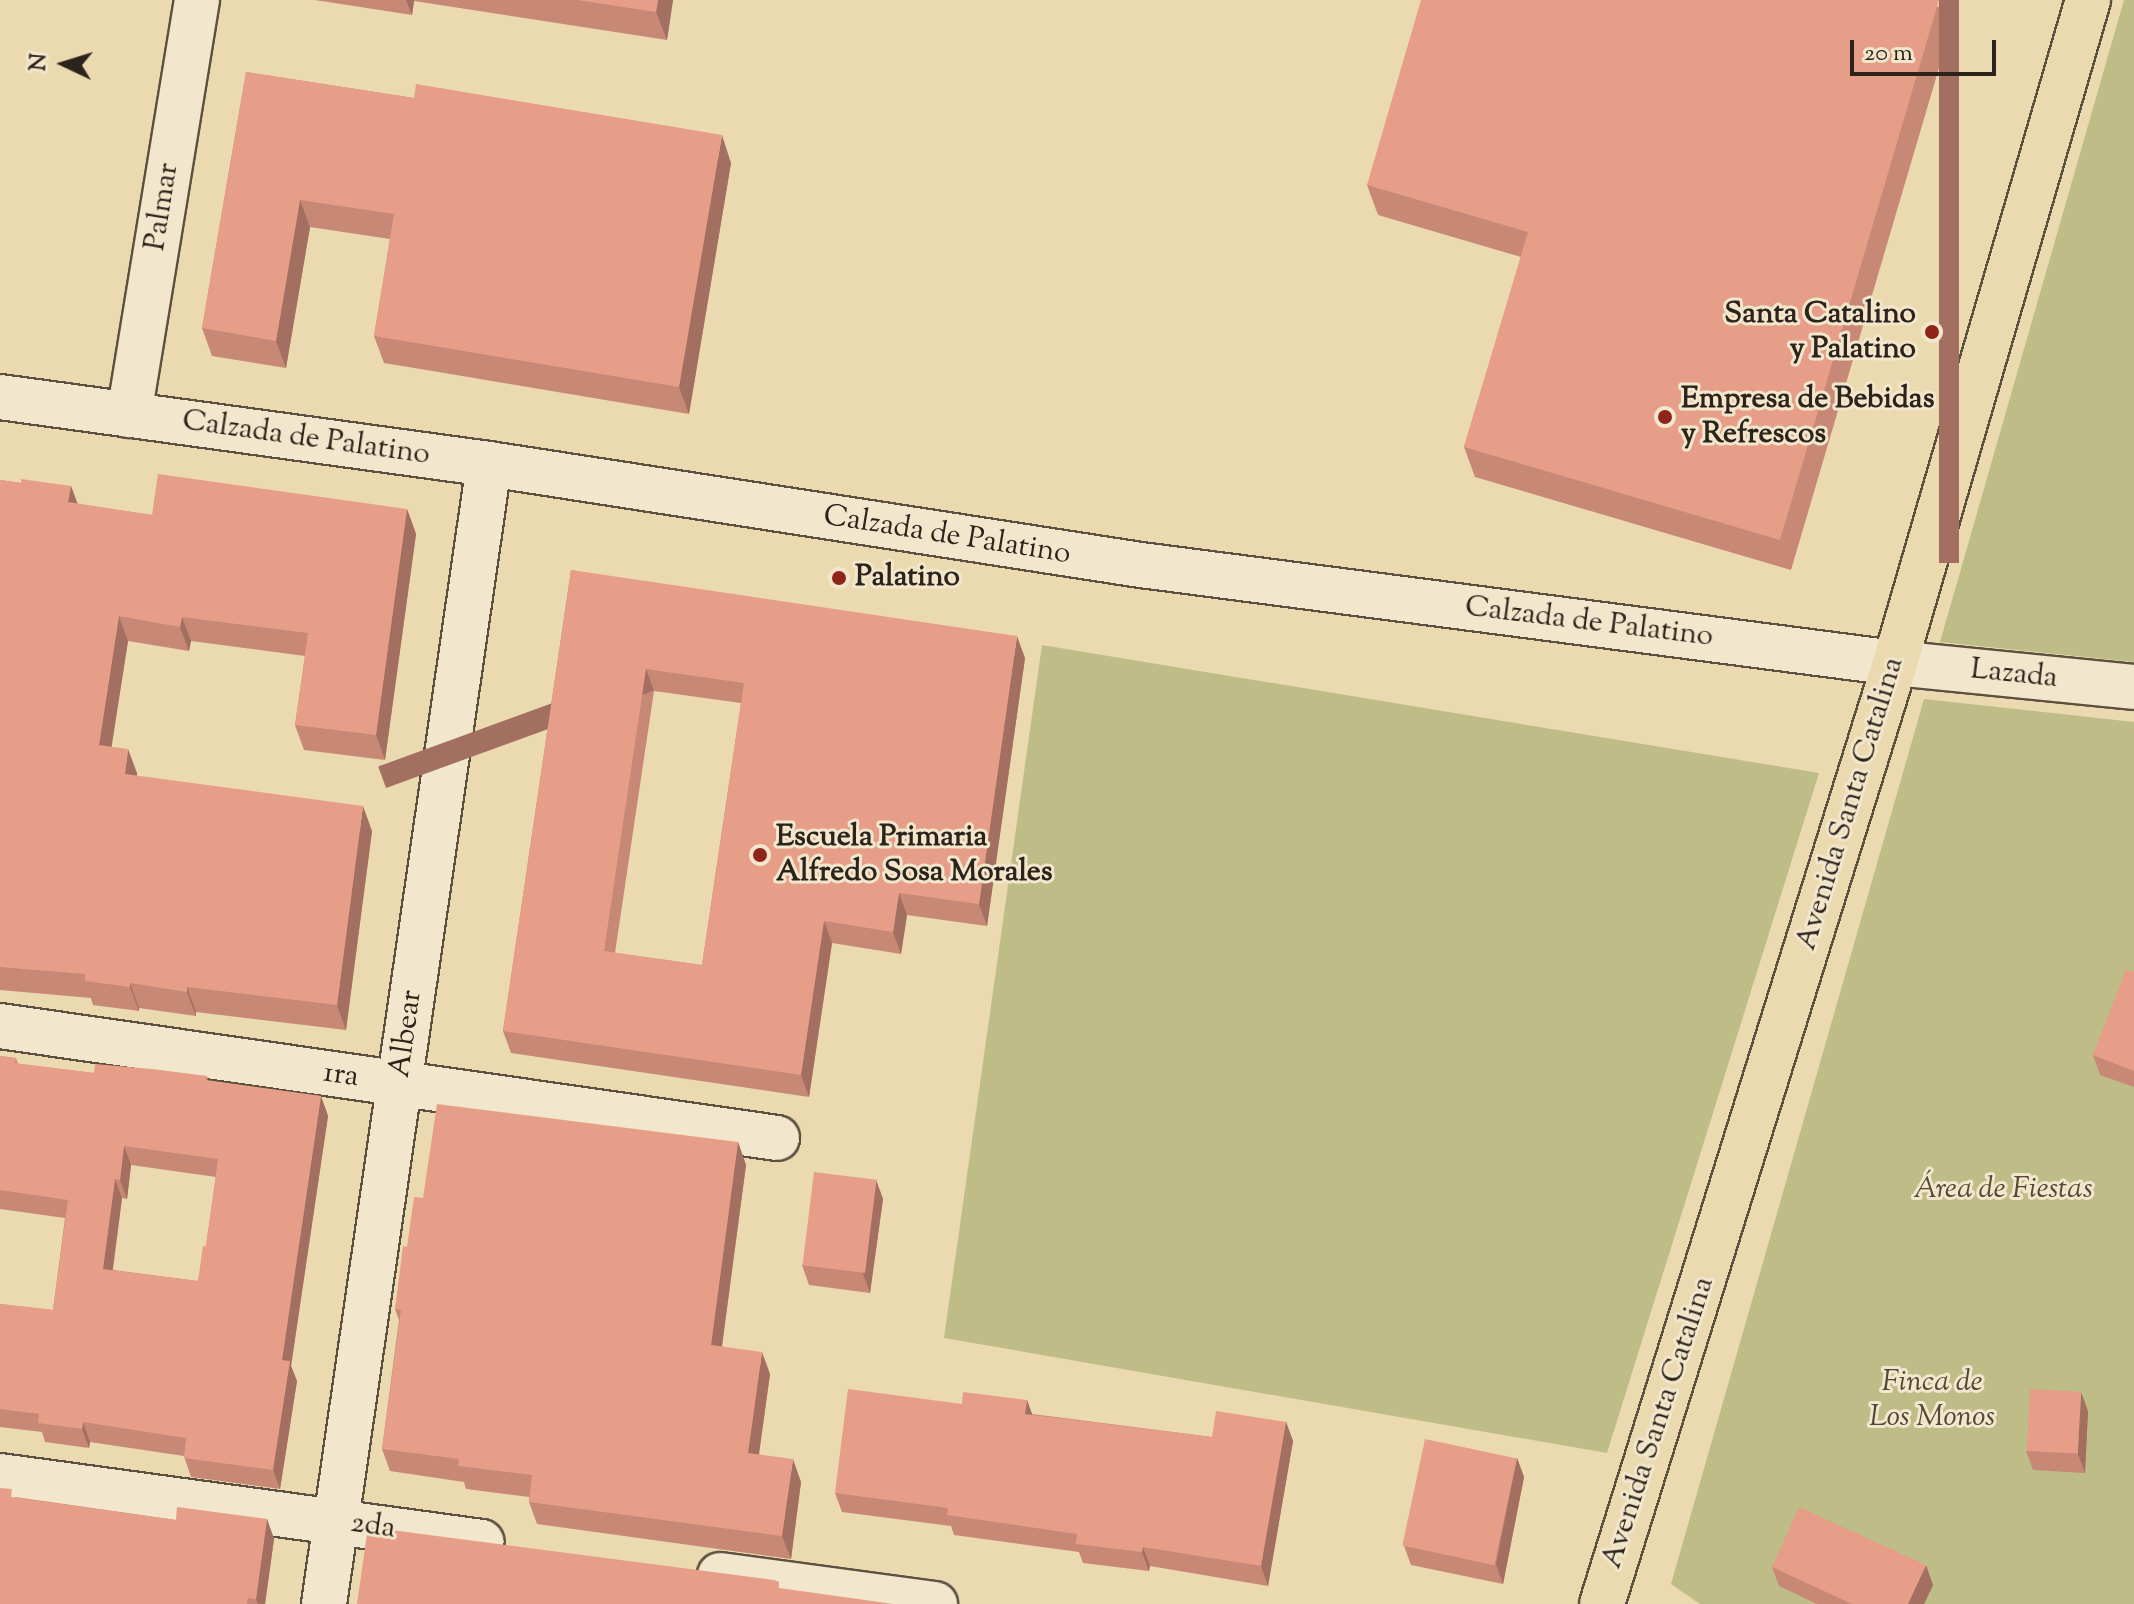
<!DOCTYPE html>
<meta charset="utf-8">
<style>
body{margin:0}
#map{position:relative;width:2134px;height:1604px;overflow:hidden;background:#ebd9b0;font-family:"Sorts Mill Goudy",serif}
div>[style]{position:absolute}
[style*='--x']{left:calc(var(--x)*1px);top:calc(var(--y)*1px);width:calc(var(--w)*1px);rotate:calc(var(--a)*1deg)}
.green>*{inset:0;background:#bebd87}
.roads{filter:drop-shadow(2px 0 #5c5140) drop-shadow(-2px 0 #5c5140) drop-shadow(0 2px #5c5140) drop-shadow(0 -2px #5c5140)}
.street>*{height:44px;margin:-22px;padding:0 22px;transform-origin:22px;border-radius:22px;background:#f2e6cc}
.secondary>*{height:44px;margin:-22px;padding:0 22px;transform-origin:22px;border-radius:22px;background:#f2e6cc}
.primary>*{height:44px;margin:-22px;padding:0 22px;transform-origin:22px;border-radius:22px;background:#ebd9b0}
.wall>*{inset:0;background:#c78876}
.shaded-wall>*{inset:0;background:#a26f60;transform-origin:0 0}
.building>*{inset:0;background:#e79e89;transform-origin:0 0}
.dots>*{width:22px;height:22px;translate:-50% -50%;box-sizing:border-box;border:4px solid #f2e6cc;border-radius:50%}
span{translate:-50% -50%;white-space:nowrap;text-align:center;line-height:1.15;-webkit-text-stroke:6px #f2e6cc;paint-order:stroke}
.street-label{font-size:30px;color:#2c241b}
.poi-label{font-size:30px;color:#2c241b;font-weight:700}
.right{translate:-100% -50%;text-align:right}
.left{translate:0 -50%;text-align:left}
.park-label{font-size:30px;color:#504a36;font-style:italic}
.north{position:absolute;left:24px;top:24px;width:80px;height:80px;-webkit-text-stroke:6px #f2e6cc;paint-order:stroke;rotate:274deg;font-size:22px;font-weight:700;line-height:32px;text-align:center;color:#2c241b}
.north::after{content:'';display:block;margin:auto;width:28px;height:36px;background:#2c241b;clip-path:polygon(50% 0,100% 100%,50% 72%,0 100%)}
.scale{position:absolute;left:1850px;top:40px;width:146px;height:36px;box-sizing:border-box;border:4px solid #2c241b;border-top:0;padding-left:10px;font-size:24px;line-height:28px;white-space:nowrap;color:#2c241b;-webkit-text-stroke:6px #f2e6cc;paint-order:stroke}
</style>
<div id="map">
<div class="green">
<div style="clip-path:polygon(2124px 0,2134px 0,2134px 662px,1940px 642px)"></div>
<div style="clip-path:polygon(1042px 645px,1819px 773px,1607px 1453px,944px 1338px)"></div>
<div style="clip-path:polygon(1924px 699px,2134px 722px,2134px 1604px,1700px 1604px,1671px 1584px)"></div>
</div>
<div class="roads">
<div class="street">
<div style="--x:129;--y:415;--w:421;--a:-80.7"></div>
<div style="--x:1895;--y:663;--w:240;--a:5.7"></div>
<div style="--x:0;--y:1026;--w:785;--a:8.2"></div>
<div style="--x:0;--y:1476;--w:486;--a:7.8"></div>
<div style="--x:720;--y:1575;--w:217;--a:7.7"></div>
<div style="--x:324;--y:1604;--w:1152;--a:-81.76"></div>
</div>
<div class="secondary">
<div style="--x:0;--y:397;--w:494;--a:7.8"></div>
<div style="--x:489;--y:464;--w:660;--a:8.81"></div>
<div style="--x:1141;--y:565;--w:760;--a:7.41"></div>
</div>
<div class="primary">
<div style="--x:1602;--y:1604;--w:986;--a:-72.7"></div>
<div style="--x:1895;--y:663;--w:691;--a:-73.77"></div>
</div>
</div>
<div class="wall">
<div style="clip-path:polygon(315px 0,673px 0,667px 40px,414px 1px,412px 15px)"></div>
<div style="clip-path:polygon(1959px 0,1791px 570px,1475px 477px,1464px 447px,1521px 257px,1378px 215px,1367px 185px)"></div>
<div style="clip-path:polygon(246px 72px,414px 98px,731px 163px,689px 414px,384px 363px,374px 336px,390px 239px,310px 227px,286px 368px,212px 356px,202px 328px)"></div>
<div style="clip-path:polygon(0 480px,21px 483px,71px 486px,77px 504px,152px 515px,407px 509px,416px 534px,385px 760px,304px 750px,295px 725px,305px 656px,191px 641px,189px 651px,128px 641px,111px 747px,137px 773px,137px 776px,372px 831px,346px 1030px,196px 1012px,196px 1016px,139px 1008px,139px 1011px,93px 1005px,91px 998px,0 990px)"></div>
<div style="clip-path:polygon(evenodd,571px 570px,1025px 658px,987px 926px,907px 915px,901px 954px,832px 943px,809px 1097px,511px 1053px,503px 1031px,571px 570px,654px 691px,741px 703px,702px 965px,615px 953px,654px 691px)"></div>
<div style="clip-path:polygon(2134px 972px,2134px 1087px,2100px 1075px,2093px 1055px)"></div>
<div style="clip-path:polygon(evenodd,0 1056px,16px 1058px,18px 1064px,94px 1073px,207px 1076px,208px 1081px,321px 1096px,328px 1116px,291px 1366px,297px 1381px,280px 1489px,191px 1477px,184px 1456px,90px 1442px,89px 1448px,45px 1442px,42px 1432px,0 1427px,0 1304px,53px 1310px,65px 1218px,0 1209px,0 1056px,131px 1165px,216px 1177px,206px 1246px,198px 1281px,113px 1270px,122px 1198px,127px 1199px,131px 1165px)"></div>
<div style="clip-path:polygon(738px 1142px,746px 1165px,722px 1346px,770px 1374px,759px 1454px,801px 1482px,791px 1559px,537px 1524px,529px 1502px,529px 1497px,466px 1489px,464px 1482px,390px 1471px,382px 1449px,399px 1320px,395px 1309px,407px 1247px,423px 1198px)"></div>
<div style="clip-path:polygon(876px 1180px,883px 1199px,870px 1293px,809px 1285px,802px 1265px)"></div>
<div style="clip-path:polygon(1027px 1400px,1032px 1414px,1212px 1437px,1286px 1422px,1293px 1441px,1268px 1586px,1150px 1566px,1149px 1571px,1083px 1563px,1079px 1552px,954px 1535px,951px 1526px,842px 1512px,835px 1493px,962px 1404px)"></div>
<div style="clip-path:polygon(2088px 1411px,2085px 1473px,2033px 1470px,2026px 1451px)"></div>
<div style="clip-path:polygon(1517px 1458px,1524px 1477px,1503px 1584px,1411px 1565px,1404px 1546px)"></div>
<div style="clip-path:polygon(15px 1497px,176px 1520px,267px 1519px,274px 1539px,265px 1604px,0 1604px)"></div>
<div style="clip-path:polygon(1772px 1567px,1933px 1585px,1924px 1604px,1817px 1604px,1779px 1586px)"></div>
</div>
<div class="shaded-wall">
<div style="clip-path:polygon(406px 0,413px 0,414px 1px,412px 15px)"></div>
<div style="clip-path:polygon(658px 0,673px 0,667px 40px,656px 12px)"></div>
<div style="left:1939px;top:0;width:20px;height:563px"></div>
<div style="clip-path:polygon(722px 135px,731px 163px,689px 414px,679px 387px)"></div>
<div style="clip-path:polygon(300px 200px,310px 227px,286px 368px,276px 341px)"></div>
<div style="clip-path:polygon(71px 486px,80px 510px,68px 502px)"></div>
<div style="clip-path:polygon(407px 509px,416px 534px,385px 760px,376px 735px)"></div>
<div style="clip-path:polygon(119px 616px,128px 641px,108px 770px,99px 745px)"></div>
<div style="clip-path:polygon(182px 617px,191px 641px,189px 651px,180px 627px)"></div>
<div style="clip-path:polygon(1017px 636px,1025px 658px,987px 926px,979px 904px)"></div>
<div style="left:646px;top:669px;width:23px;height:285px;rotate:70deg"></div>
<div style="clip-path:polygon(128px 749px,137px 773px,134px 799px,125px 774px)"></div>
<div style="clip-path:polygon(363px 806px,372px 831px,346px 1030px,337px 1005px)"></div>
<div style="clip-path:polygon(899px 893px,907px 915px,901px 954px,893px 932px)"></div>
<div style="clip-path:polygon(824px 921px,832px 943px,809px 1097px,801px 1075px)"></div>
<div style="clip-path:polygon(130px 983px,139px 1008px,139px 1011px,130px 987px)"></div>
<div style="clip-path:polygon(187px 987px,196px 1012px,196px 1016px,187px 992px)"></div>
<div style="clip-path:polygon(321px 1096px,328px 1116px,291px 1366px,297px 1381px,280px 1489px,273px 1470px,282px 1360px)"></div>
<div style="clip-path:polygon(738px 1142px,746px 1165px,719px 1368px,711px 1345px)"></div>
<div style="clip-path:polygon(124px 1146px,131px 1165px,127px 1199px,120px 1180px)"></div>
<div style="clip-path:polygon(115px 1179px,122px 1198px,110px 1288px,103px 1269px)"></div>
<div style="clip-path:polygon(876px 1180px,883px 1199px,870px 1293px,863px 1274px)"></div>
<div style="clip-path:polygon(762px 1352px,770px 1374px,756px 1475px,748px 1453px)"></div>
<div style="clip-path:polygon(2081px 1392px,2088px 1411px,2085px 1473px,2078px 1454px)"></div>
<div style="clip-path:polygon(1027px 1400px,1034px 1420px,1025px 1414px)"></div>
<div style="clip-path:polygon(83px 1422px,90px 1442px,89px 1448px,82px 1429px)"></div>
<div style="clip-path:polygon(1286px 1422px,1293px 1441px,1268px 1586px,1261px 1566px)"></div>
<div style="clip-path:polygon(1517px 1458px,1524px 1477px,1503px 1584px,1496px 1564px)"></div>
<div style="clip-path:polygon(793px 1459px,801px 1482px,791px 1559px,782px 1536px)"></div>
<div style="clip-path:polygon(267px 1519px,274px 1539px,265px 1604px,258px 1604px,256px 1599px)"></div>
<div style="clip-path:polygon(1143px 1547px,1150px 1566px,1149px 1571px,1142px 1552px)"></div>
<div style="clip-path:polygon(1926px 1565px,1933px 1585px,1924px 1604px,1908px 1604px)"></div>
</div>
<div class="building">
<div style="clip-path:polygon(577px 0,658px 0,656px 12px)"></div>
<div style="clip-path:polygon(1421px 0,1939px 0,1780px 540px,1464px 447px,1528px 232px,1367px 185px)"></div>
<div style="clip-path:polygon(246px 72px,414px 98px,416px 84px,722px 135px,679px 387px,374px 336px,394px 214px,300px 200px,276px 341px,202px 328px)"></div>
<div style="clip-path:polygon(158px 474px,407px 509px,376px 735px,295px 725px,308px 633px,182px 617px,180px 627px,119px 616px,99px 745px,128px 749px,125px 774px,363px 806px,337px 1005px,187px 987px,187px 992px,130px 983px,130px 987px,85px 981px,85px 974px,0 967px,0 480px,21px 483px,21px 479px,71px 486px,68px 502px,152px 515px)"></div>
<div style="clip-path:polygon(evenodd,571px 570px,1017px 636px,979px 904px,899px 893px,893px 932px,824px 921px,801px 1075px,503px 1031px,571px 570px,646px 669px,744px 683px,702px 965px,604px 951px,646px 669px)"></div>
<div style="clip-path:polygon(2126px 969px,2134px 972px,2134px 1071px,2093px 1055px)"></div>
<div style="clip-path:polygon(evenodd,0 1056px,16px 1058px,15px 1063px,94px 1073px,95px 1064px,152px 1069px,207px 1076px,206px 1080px,321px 1096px,282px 1360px,290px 1361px,273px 1470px,184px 1458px,186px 1438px,83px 1422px,82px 1429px,38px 1423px,39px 1414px,0 1409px,0 1304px,53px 1310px,68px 1200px,0 1190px,0 1056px,124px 1146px,218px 1159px,206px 1246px,203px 1246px,198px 1281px,103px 1269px,115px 1179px,120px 1180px,124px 1146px)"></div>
<div style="clip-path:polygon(437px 1104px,738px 1142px,711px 1345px,762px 1352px,748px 1453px,793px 1459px,782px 1536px,529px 1502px,532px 1475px,458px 1466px,459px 1459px,382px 1449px,401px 1310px,395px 1309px,403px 1246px,407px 1247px,414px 1197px,423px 1198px)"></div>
<div style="left:814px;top:1172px;width:63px;height:94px;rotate:7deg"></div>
<div style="clip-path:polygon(848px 1389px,962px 1404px,963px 1392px,1027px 1400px,1025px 1414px,1212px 1437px,1216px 1411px,1286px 1422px,1261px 1566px,1143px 1547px,1142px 1552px,1076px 1544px,1077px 1534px,947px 1515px,948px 1508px,835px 1493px)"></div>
<div style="left:2030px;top:1389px;width:51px;height:62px;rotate:3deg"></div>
<div style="left:1425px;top:1439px;width:94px;height:109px;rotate:12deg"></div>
<div style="clip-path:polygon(0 1488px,12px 1489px,11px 1497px,176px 1520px,177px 1507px,267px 1519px,256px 1599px,248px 1598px,247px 1604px,0 1604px)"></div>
<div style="clip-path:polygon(1799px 1507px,1926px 1565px,1908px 1604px,1852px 1604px,1772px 1567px)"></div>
<div style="clip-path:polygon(368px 1527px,774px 1580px,779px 1582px,779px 1588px,893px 1604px,357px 1604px)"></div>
</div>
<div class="dots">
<div style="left:1932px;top:332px;background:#8f2418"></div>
<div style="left:1665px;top:417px;background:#8f2418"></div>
<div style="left:839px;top:578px;background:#8f2418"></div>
<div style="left:760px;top:855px;background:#8f2418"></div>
</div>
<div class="street-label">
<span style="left:163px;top:207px;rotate:-81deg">Palmar</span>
<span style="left:306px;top:439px;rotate:8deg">Calzada de Palatino</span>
<span style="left:947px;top:536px;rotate:9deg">Calzada de Palatino</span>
<span style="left:1589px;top:623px;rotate:7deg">Calzada de Palatino</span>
<span style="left:2014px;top:675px;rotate:6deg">Lazada</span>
<span style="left:1851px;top:804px;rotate:-73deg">Avenida Santa Catalina</span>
<span style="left:407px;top:1034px;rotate:-82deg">Albear</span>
<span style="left:341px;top:1076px;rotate:8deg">1ra</span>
<span style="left:1659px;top:1423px;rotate:-72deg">Avenida Santa Catalina</span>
<span style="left:373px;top:1527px;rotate:8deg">2da</span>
</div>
<div class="poi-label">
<span class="right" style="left:1916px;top:332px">Santa Catalino<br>y Palatino</span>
<span class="left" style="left:1681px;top:417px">Empresa de Bebidas<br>y Refrescos</span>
<span class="left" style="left:855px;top:578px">Palatino</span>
<span class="left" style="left:776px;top:855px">Escuela Primaria<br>Alfredo Sosa Morales</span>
</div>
<div class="park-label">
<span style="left:2003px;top:1190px">Área de Fiestas</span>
<span style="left:1932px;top:1400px">Finca de<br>Los Monos</span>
</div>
<div class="north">N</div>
<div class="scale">20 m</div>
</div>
